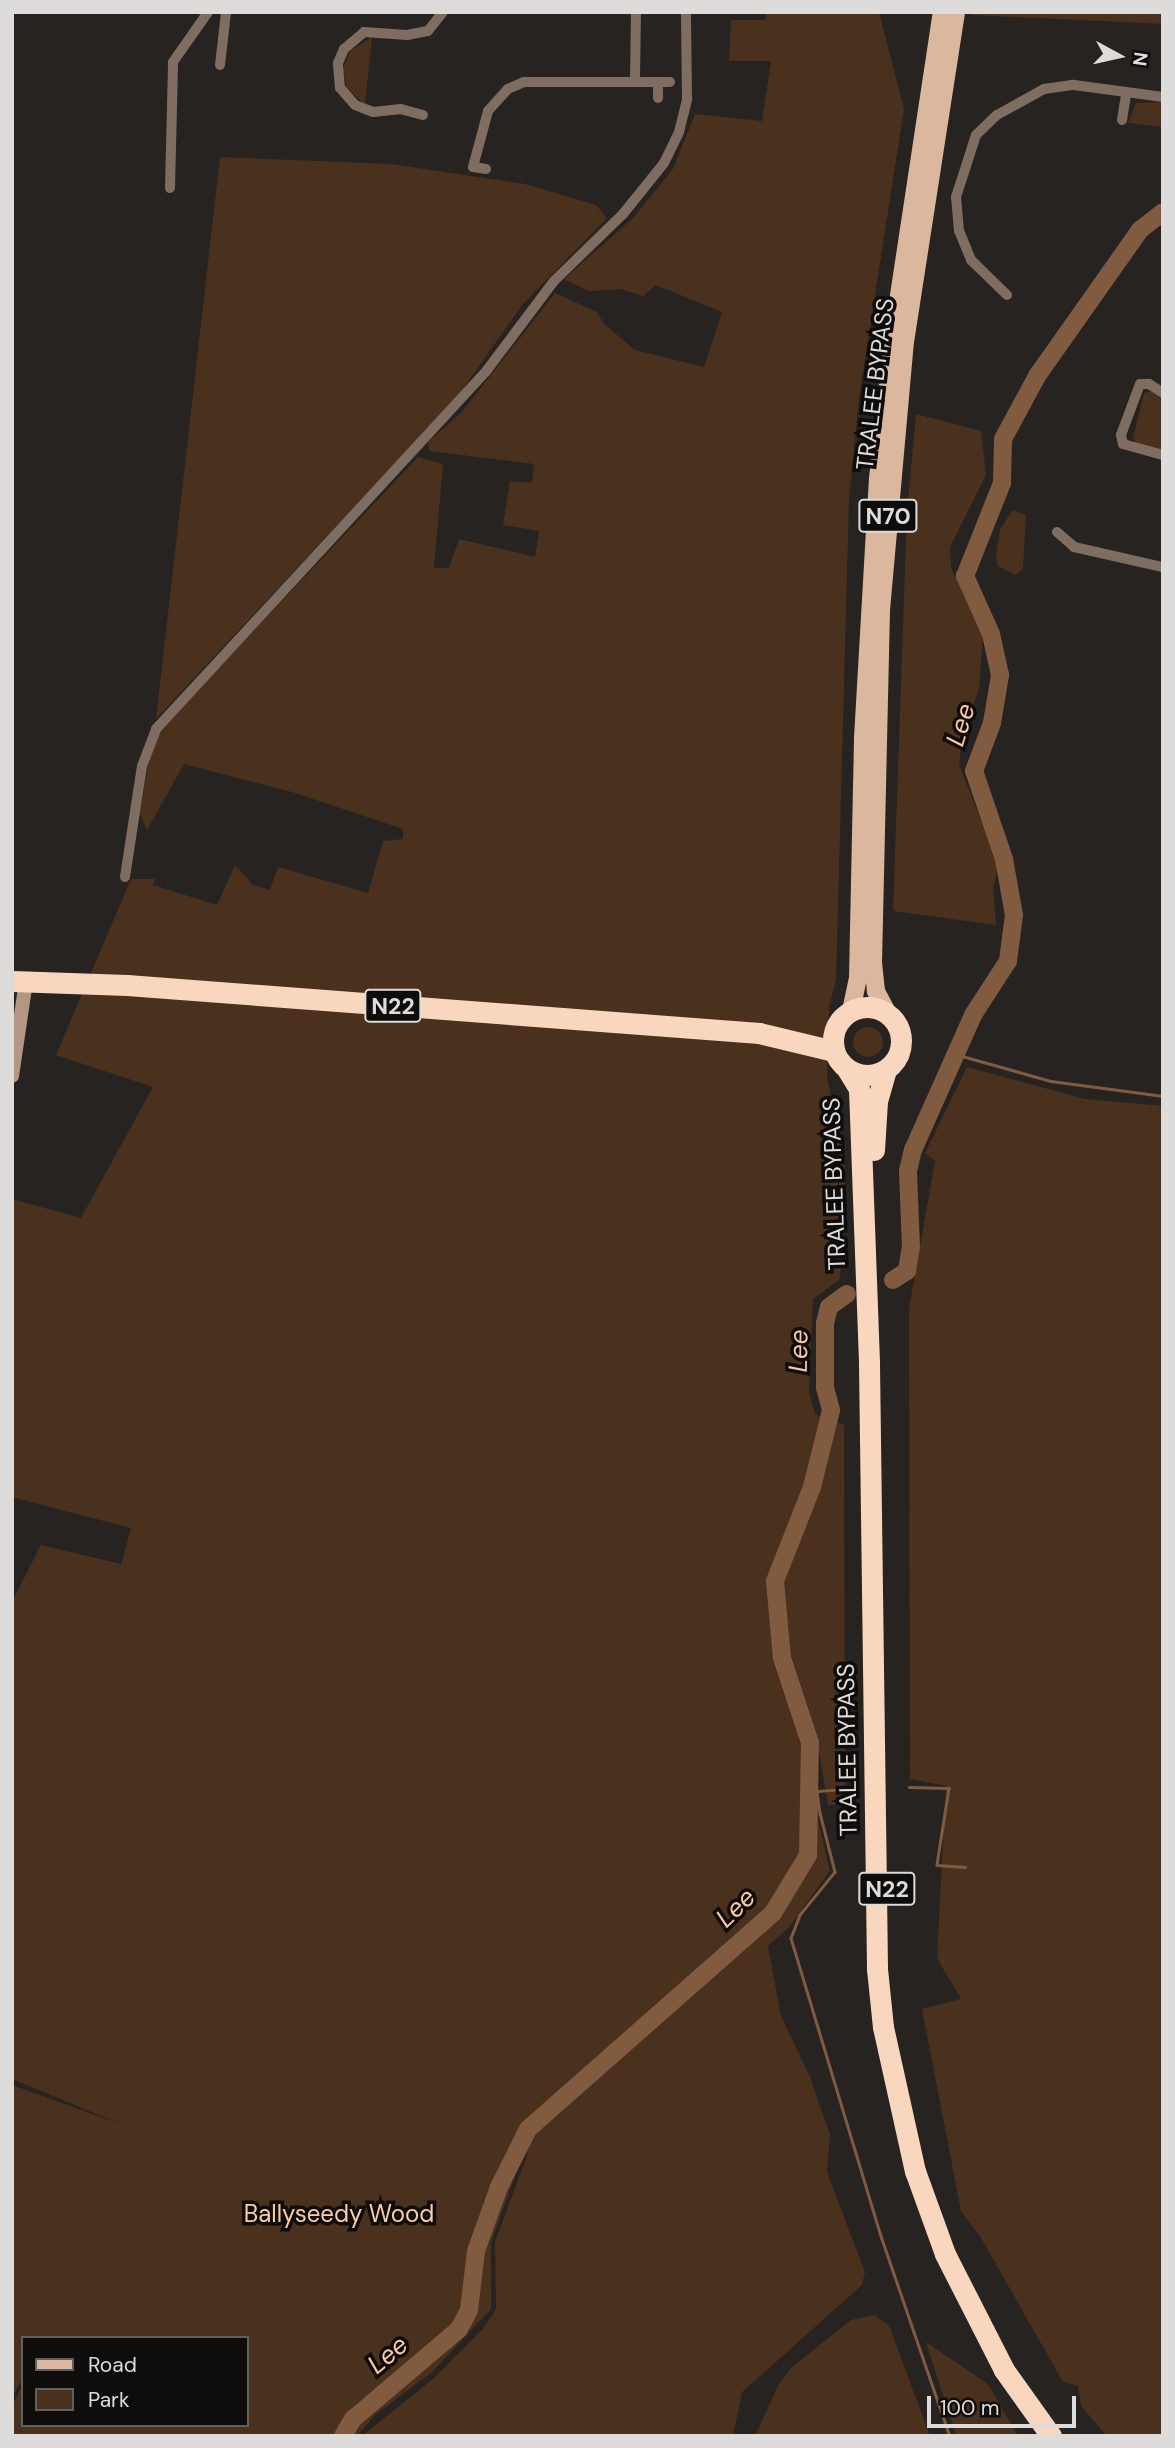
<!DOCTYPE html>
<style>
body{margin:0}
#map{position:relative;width:1175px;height:2448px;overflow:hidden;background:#272321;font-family:"DM Sans",sans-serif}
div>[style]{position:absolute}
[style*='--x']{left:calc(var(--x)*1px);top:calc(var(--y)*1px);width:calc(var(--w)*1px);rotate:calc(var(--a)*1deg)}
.green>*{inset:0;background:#49311e}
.round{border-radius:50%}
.stream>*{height:2.5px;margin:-1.25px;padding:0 1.25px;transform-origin:1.25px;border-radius:1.25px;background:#815b40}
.river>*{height:18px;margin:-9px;padding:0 9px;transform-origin:9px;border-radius:9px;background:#815b40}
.street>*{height:10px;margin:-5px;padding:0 5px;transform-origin:5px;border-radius:5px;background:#7f6d61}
.secondary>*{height:14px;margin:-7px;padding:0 7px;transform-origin:7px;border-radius:7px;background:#b39783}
.primary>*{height:18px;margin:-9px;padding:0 9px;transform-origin:9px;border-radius:9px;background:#dbb79e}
.highway>*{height:21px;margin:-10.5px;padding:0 10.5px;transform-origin:10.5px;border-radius:10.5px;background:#f9d6be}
.highway>.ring{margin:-10.5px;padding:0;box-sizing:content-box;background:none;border:21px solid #f9d6be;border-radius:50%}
span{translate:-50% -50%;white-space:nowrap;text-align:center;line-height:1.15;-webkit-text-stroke:7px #0e0d0c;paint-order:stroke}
.shield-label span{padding:2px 5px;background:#0e0d0c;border:2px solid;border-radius:5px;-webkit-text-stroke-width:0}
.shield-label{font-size:23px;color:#dedcda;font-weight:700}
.street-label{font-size:24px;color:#dedcda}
.park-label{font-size:24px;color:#fecba7}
.water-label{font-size:26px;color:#fcc9a5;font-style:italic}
.frame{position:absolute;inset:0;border:14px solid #dedcda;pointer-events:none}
.legend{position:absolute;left:21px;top:2336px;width:228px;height:91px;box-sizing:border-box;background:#0e0d0c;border:2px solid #61605e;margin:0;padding:9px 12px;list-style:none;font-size:21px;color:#dedcda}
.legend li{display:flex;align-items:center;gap:14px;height:35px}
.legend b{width:35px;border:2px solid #61605e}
.north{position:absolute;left:1084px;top:21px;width:70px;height:70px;-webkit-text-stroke:5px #0e0d0c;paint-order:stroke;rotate:98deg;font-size:19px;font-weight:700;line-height:28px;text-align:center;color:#dedcda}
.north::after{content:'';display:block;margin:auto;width:24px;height:32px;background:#dedcda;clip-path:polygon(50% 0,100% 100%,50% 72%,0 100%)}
.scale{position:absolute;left:927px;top:2396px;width:149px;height:32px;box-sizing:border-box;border:4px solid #dedcda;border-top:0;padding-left:9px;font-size:21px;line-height:24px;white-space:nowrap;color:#dedcda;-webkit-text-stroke:5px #0e0d0c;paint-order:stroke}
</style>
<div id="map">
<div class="green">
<div style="clip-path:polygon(767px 12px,879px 12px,904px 109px,859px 398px,849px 499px,836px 980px,829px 1007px,827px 1077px,845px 1166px,844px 1250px,839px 1280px,813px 1299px,809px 1392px,815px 1414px,844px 1425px,845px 1804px,828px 1805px,817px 1739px,799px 1738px,830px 1871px,789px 1927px,768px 1946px,781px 2016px,810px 2077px,830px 2135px,827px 2172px,865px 2272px,862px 2285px,742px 2392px,733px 2436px,362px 2436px,434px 2378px,483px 2329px,496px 2309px,495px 2242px,528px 2153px,524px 2151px,491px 2243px,491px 2309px,432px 2372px,375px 2415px,357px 2436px,12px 2436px,12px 2406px,23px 2384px,23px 2425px,247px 2425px,247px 2338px,23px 2338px,23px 2378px,12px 2397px,12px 2085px,123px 2125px,12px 2079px,12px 1602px,41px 1545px,121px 1564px,131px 1528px,12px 1497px,12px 1199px,81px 1218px,153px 1087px,56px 1055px,131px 879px,155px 879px,153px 885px,217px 905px,235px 865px,253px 885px,270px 890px,278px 867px,368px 893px,383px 841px,403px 839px,403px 829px,292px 792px,184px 764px,147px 830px,140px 814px,149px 759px,161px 729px,418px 457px,443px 464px,434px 568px,449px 568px,459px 539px,535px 557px,539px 531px,503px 525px,510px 481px,532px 483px,534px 464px,429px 451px,428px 442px,462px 412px,555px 293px,597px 312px,604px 324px,635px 350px,704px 367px,722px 312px,656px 285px,643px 296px,621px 289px,589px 291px,564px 279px,633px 218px,673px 169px,695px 114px,762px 121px,771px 61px,729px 61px,731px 20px,765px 20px)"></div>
<div style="clip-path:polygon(971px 12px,1163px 12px,1163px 24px,971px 15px)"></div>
<div style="clip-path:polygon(372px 37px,365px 105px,347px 88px,343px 69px,350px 51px)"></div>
<div style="clip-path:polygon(1163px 102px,1163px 127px,1128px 123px,1136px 103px)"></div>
<div style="clip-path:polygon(220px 157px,391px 164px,525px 184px,596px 205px,607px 218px,523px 304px,460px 393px,156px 719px)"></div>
<div style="clip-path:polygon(1153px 391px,1163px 402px,1163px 451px,1136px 443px,1133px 438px,1144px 393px)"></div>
<div style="clip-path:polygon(916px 414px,981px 431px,986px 475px,950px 547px,951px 568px,983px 635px,979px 689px,963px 732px,959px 765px,999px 865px,993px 887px,996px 925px,893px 911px,907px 512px)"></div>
<div style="clip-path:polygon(1013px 510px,1026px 515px,1023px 569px,1015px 575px,998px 566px,996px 556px,1000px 529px)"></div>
<div class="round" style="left:853px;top:1027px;width:30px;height:30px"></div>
<div style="clip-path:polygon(967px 1067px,1085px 1099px,1163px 1106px,1163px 2436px,1107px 2436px,1081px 2406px,1078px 2386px,1063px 2382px,981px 2238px,961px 2211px,922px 2009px,961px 1999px,937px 1958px,946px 1786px,910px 1779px,909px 1309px,935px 1161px,925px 1153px)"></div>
<div style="clip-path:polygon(874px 2315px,889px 2325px,930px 2436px,755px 2436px,779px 2384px,791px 2368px,851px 2320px)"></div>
<div style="clip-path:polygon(926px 2342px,988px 2384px,1018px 2436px,956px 2436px)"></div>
</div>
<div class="stream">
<div style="--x:955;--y:1054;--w:100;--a:15.7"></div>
<div style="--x:1051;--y:1081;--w:113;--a:7.6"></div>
<div style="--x:810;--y:1743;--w:71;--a:81.9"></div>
<div style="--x:820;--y:1813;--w:61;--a:75.7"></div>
<div style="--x:835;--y:1872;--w:55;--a:129.1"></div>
<div style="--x:800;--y:1915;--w:25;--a:111"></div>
<div style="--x:791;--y:1938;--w:314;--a:73.2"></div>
<div style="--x:882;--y:2239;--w:208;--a:71"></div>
<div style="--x:909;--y:1787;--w:40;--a:1.4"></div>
<div style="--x:949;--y:1788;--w:78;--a:98.9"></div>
<div style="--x:937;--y:1865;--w:28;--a:4"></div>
<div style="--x:818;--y:1791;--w:30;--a:-4"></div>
</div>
<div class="river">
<div style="--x:893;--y:1280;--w:17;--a:-33"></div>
<div style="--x:907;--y:1271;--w:24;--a:-81"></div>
<div style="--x:911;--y:1247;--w:76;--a:-92.3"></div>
<div style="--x:908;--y:1171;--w:22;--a:-77"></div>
<div style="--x:913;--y:1150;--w:148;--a:-66"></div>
<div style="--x:973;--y:1015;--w:64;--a:-57.1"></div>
<div style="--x:1008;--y:961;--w:46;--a:-82.6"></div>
<div style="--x:1014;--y:915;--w:57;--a:-100.1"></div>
<div style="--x:1004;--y:859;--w:93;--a:-108.8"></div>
<div style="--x:974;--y:771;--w:51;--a:-69.4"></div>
<div style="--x:992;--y:723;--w:49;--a:-80.5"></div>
<div style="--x:1000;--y:675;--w:42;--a:-102.4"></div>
<div style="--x:991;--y:634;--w:64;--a:-114.1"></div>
<div style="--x:965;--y:576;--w:100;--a:-68.3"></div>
<div style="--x:1002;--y:483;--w:44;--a:-88.7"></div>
<div style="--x:1003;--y:439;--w:72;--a:-61.6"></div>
<div style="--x:1037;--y:376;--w:179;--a:-54.8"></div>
<div style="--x:1140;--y:230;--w:29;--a:-38"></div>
<div style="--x:343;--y:2436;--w:20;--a:-60"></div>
<div style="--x:353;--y:2419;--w:139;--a:-40.3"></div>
<div style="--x:459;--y:2329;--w:21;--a:-62"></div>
<div style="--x:469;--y:2310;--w:59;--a:-83.2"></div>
<div style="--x:476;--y:2251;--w:68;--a:-70.2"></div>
<div style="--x:499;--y:2187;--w:65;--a:-63.4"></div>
<div style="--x:528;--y:2129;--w:327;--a:-41.4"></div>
<div style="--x:773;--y:1913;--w:68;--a:-58.9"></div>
<div style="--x:808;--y:1855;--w:112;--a:-89"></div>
<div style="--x:810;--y:1743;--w:89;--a:-108.2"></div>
<div style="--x:782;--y:1658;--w:77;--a:-95.2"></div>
<div style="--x:775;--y:1581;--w:101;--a:-68.5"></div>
<div style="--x:812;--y:1487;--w:79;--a:-76.1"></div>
<div style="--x:831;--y:1410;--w:23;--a:-105"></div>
<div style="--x:825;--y:1388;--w:65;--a:-90"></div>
<div style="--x:825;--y:1323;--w:16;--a:-76"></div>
<div style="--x:829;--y:1307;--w:22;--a:-36"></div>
</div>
<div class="street">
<div style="--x:220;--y:65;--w:53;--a:-83.5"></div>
<div style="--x:635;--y:81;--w:69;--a:-89.2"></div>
<div style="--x:658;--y:98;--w:16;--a:-90"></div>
<div style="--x:423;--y:115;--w:23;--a:-165"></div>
<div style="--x:401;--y:109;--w:28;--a:174"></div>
<div style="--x:373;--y:112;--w:19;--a:-159"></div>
<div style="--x:355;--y:105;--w:23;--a:-131"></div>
<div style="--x:340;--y:88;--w:25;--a:-95"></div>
<div style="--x:338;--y:63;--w:15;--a:-67"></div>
<div style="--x:344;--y:49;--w:26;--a:-40"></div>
<div style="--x:364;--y:32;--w:43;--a:4"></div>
<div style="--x:407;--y:35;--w:21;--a:-11"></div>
<div style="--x:428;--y:31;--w:24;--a:-52"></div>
<div style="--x:1122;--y:120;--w:25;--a:-81"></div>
<div style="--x:486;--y:169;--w:13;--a:-171"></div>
<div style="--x:473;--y:167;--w:58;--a:-75"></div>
<div style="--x:488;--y:111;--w:30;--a:-48"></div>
<div style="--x:508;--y:89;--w:17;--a:-24"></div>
<div style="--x:524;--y:82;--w:146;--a:0"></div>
<div style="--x:170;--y:188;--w:126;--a:-88.6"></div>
<div style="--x:173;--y:62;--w:61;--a:-55"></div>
<div style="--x:1007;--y:295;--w:50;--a:-135.8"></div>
<div style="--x:971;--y:260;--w:31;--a:-112"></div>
<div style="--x:959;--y:231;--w:34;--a:-95"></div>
<div style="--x:956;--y:197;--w:65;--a:-72.1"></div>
<div style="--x:976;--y:135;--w:29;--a:-44"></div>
<div style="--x:997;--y:115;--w:54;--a:-29"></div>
<div style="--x:1044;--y:89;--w:30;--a:-8"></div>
<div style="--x:1074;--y:85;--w:90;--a:7.7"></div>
<div style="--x:1163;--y:393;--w:17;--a:-147"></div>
<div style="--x:1149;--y:384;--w:9;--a:180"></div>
<div style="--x:1140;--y:384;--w:54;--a:110.4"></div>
<div style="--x:1121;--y:435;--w:9;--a:77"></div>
<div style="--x:1123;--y:444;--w:41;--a:15.4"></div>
<div style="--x:1057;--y:532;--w:23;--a:41"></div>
<div style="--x:1074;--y:547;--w:91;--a:12.7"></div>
<div style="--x:125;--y:877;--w:112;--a:-81.3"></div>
<div style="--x:142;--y:766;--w:40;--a:-69"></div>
<div style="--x:156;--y:729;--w:488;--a:-47.3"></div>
<div style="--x:487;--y:370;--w:111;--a:-53"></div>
<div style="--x:554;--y:281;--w:96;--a:-44.2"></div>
<div style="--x:623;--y:214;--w:65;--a:-51.2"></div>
<div style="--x:664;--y:163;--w:34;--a:-64"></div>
<div style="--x:679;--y:132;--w:34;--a:-76"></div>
<div style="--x:687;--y:99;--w:87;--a:-90.7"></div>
</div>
<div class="secondary">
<div style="--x:12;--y:1076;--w:96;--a:-81.6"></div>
</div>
<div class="primary">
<div style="--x:851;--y:1011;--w:34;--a:-78"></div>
<div style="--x:858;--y:978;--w:240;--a:-88.8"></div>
<div style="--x:863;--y:738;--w:259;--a:-86.7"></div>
<div style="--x:878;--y:479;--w:145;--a:-84.1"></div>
<div style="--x:893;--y:335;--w:327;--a:-81.4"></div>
<div style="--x:888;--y:1014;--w:26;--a:-118"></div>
<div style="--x:876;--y:991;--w:28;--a:-96"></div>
<div style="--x:873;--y:963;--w:353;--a:-88.7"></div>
<div style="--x:881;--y:610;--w:269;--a:-84.9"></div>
<div style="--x:905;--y:342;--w:334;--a:-81.2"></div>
</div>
<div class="highway">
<div style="--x:12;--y:981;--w:115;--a:2"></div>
<div style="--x:127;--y:985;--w:634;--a:4.34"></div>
<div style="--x:759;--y:1033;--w:77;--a:13.5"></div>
<div class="ring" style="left:833px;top:1007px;width:47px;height:47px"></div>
<div style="--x:847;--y:1069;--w:23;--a:59"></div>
<div style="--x:859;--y:1089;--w:275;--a:87.9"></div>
<div style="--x:869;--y:1364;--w:605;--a:89.24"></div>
<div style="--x:877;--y:1969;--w:58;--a:84.1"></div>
<div style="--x:883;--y:2027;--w:148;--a:77.5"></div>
<div style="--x:915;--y:2171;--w:88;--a:70.1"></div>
<div style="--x:945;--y:2254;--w:130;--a:63"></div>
<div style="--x:1004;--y:2370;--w:81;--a:54.5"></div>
<div style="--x:874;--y:1150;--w:49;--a:-86.5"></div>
<div style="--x:877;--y:1101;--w:32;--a:-74"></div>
</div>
<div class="shield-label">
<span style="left:888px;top:516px">N70</span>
<span style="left:393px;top:1006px">N22</span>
<span style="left:887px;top:1889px">N22</span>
</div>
<div class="street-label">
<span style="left:875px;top:384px;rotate:-83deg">TRALEE BYPASS</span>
<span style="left:834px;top:1184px;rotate:-92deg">TRALEE BYPASS</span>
<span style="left:847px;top:1750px;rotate:-91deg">TRALEE BYPASS</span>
</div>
<div class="park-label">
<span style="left:339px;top:2214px">Ballyseedy Wood</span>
</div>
<div class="water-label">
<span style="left:961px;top:725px;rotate:-73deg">Lee</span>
<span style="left:799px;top:1351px;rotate:-89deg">Lee</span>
<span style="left:736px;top:1908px;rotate:-44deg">Lee</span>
<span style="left:388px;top:2355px;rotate:-40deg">Lee</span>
</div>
<div class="frame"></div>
<ul class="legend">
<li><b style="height:9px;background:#dbb79e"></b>Road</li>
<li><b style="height:19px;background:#49311e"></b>Park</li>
</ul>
<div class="north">N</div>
<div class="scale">100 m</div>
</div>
